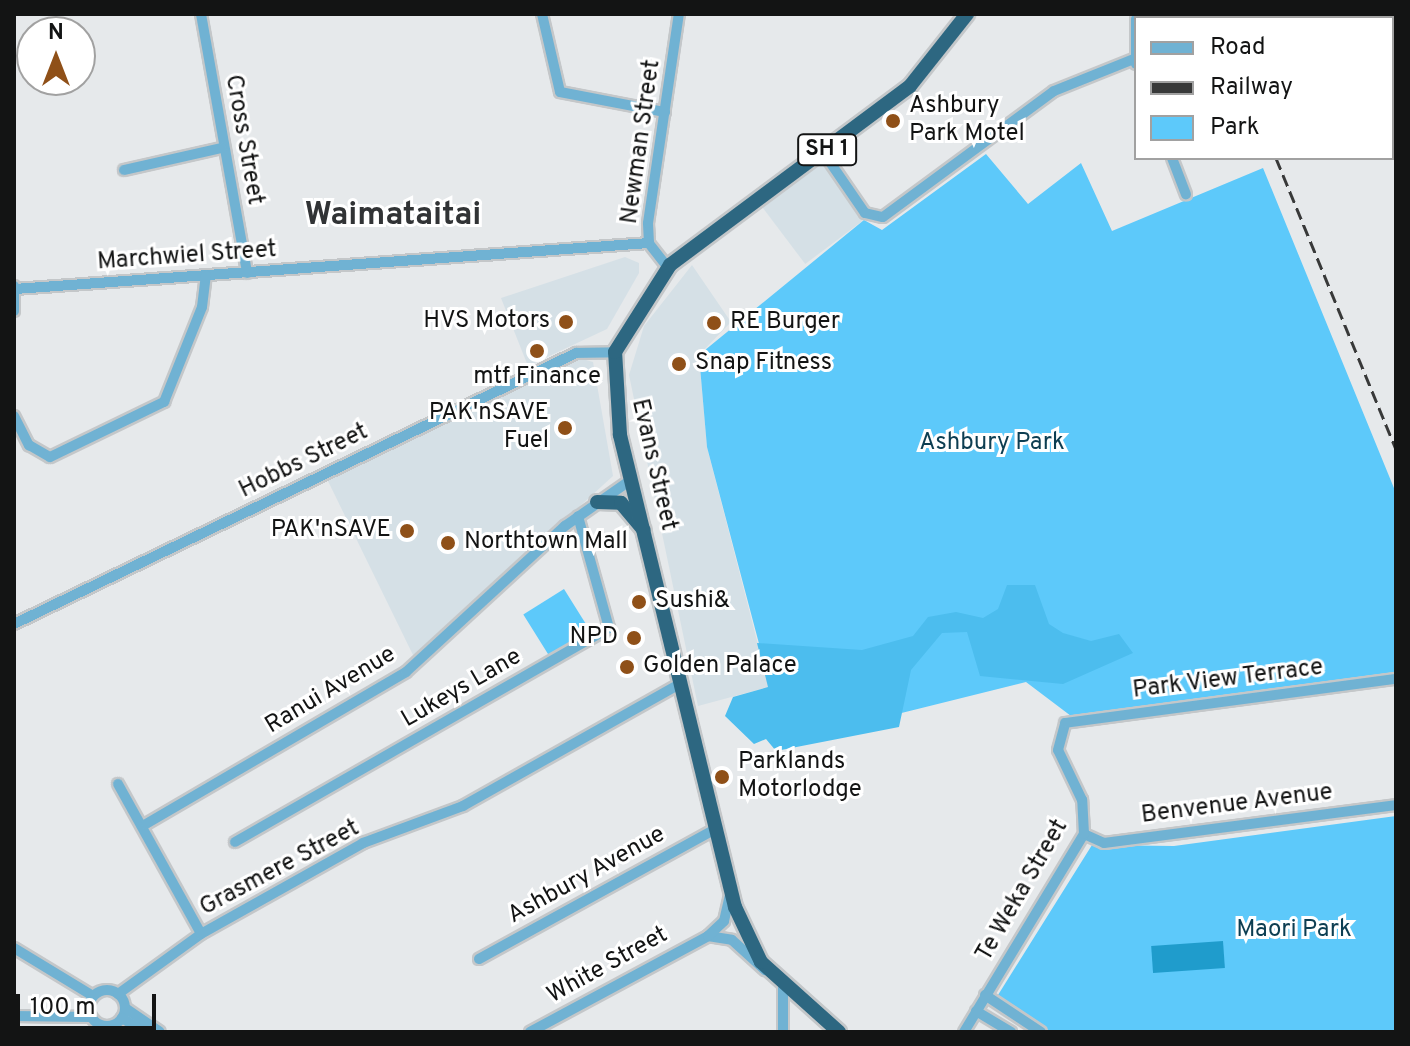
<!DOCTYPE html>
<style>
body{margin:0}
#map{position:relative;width:1410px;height:1046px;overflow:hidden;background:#e6e9eb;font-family:Overpass,sans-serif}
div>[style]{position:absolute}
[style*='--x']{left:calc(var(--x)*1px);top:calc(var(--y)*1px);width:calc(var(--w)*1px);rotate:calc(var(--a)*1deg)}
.built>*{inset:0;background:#d5e0e6;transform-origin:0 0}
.green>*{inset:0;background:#5dc9fa;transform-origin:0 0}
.forest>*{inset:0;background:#4cbdee}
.water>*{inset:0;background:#1f9ccc;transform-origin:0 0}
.roads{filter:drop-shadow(2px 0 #c4c7c9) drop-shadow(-2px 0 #c4c7c9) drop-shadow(0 2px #c4c7c9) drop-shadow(0 -2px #c4c7c9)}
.minor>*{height:10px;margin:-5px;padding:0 5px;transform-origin:5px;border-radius:5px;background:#70b2d3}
.minor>.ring{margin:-5px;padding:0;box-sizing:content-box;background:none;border:10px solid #70b2d3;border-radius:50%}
.highway>*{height:14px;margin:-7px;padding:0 7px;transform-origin:7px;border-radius:7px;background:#2d6781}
.rail>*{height:3px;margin-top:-1.5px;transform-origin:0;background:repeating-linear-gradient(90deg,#383939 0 12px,transparent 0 18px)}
.dots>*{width:22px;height:22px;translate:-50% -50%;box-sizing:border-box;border:4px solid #fff;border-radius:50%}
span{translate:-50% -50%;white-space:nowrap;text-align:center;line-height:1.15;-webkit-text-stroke:6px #fff;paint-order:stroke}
.shield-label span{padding:2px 6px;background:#fff;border:2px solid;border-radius:6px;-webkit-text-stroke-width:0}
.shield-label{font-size:22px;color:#131414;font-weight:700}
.poi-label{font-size:24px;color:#131414}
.left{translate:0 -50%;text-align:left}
.right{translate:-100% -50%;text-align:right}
.street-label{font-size:24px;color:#131414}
.park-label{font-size:24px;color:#0d3e52}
.district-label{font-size:32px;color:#313335;font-weight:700}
.frame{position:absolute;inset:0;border:16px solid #131414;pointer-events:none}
.legend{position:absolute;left:1134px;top:16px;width:260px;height:144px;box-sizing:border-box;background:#fff;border:2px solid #a1a1a1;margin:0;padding:10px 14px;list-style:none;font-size:24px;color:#131414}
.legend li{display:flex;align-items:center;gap:16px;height:40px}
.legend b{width:40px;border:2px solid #a1a1a1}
.north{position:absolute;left:16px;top:16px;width:80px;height:80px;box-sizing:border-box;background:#fff;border:2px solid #a1a1a1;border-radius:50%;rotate:0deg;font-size:22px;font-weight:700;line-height:32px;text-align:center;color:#131414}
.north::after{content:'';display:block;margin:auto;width:28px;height:36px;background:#8f5018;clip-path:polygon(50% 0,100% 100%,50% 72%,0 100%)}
.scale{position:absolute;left:16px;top:994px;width:140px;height:36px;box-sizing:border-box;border:4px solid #131414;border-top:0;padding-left:10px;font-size:24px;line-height:28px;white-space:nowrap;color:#131414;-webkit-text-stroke:6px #fff;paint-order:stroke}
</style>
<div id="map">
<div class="built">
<div style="left:821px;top:162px;width:72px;height:74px;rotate:53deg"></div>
<div style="clip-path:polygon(625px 257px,639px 263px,639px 273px,607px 329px,528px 366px,501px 298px)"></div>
<div style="clip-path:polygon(692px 265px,731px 322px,699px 355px,707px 447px,769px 687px,698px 706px,629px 375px,644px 326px)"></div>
<div style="clip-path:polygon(579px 358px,593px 362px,613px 476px,414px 657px,327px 479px)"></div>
</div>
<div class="green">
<div style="clip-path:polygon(986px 154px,1028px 204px,1081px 163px,1112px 231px,1263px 168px,1396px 493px,1396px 674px,1071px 716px,1026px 682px,785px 742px,707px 447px,699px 355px,864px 220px,882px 230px)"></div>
<div style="left:564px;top:589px;width:52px;height:48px;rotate:58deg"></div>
<div style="clip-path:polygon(1396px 816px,1396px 1032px,1051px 1032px,998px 995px,1092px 845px,1174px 846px)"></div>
</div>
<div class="forest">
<div style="clip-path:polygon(1007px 585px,1035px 585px,1049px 624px,1063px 633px,1091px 641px,1119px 634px,1133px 653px,1063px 684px,980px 676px,967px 632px,942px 633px,911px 670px,899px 727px,776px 751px,766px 739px,754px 744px,725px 716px,733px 697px,768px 687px,757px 643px,862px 650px,913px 636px,928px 617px,956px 612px,983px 618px,998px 609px)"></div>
</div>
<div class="water">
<div style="left:1223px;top:941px;width:27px;height:72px;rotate:86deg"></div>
</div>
<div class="roads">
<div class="minor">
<div style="--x:201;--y:14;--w:263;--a:79.9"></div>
<div style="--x:542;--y:14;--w:80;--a:77"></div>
<div style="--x:560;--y:92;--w:107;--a:10.8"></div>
<div style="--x:1362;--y:14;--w:4;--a:90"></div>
<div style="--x:1136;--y:19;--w:45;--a:90"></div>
<div style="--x:823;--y:152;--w:74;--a:55.5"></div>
<div style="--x:865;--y:213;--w:18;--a:13"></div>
<div style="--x:883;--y:217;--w:212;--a:-36.4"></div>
<div style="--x:1054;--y:91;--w:86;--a:-21.8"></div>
<div style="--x:1172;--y:158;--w:39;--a:69"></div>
<div style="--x:124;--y:170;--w:100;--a:-12.7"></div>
<div style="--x:669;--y:269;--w:33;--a:-128"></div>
<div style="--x:649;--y:243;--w:20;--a:-93"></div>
<div style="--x:648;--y:223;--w:211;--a:-81.6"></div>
<div style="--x:14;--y:286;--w:25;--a:90"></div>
<div style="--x:15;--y:289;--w:636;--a:-4.15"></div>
<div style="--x:14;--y:416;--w:33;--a:63"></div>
<div style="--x:29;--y:445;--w:24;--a:30"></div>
<div style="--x:50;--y:457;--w:127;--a:-25.8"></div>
<div style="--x:164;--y:402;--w:102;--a:-68.2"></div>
<div style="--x:202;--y:307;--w:32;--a:-83"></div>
<div style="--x:14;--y:624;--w:624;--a:-25.74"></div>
<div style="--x:576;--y:353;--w:39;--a:-1"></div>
<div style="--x:118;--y:784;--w:171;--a:61"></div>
<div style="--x:146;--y:824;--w:301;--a:-30.3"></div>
<div style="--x:406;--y:672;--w:216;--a:-42.6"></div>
<div style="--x:565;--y:526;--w:82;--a:-35"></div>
<div style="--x:1084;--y:834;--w:22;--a:24"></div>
<div style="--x:1104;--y:843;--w:294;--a:-7.4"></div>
<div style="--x:235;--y:842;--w:431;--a:-29.8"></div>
<div style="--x:609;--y:628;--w:116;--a:-105.5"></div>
<div style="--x:708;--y:936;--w:24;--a:9"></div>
<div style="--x:732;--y:940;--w:45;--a:42.3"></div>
<div style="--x:14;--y:948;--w:92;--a:31.3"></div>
<div style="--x:479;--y:959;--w:269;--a:-28.8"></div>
<div class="ring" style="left:89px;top:990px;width:26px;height:26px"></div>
<div style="--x:118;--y:994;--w:102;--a:-35.9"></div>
<div style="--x:201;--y:934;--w:186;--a:-29.3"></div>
<div style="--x:363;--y:843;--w:107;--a:-20.3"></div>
<div style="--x:463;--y:806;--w:250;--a:-29.4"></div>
<div style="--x:985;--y:995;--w:67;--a:33.5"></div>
<div style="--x:125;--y:1008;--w:42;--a:34.4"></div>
<div style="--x:976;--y:1011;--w:41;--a:31"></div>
<div style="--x:14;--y:1016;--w:77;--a:0.7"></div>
<div style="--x:122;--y:1018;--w:26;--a:32"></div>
<div style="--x:530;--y:1032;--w:202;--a:-28.3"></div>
<div style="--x:708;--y:936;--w:22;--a:-43"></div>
<div style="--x:724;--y:921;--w:28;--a:-77"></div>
<div style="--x:783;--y:1032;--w:44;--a:-90"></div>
<div style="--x:964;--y:1032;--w:232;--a:-58.8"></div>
<div style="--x:1084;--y:834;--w:34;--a:-93"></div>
<div style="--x:1082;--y:800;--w:55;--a:-115.6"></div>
<div style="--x:1058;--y:750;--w:28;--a:-75"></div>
<div style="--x:1065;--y:723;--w:334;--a:-7.6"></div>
</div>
<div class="highway">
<div style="--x:597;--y:502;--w:24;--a:2"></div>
<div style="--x:621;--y:503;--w:35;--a:50"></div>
<div style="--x:839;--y:1032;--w:105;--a:-138.1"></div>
<div style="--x:761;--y:962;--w:61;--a:-115.3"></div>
<div style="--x:735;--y:907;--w:486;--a:-103.7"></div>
<div style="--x:620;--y:435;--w:83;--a:-93.4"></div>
<div style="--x:615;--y:352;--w:103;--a:-57.7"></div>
<div style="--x:670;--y:265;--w:299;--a:-36.7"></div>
<div style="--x:910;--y:86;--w:92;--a:-51.6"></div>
</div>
</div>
<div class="rail">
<div style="--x:1243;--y:14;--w:4;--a:76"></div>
<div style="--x:1276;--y:158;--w:315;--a:67.6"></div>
</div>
<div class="dots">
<div style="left:893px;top:121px;background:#8f5018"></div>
<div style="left:566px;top:322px;background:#8f5018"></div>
<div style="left:714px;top:323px;background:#8f5018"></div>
<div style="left:537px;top:351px;background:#8f5018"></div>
<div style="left:679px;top:364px;background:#8f5018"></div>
<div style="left:565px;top:428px;background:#8f5018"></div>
<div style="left:407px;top:531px;background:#8f5018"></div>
<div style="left:448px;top:543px;background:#8f5018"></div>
<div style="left:639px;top:602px;background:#8f5018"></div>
<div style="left:634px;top:638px;background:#8f5018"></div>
<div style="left:627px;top:667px;background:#8f5018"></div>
<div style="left:722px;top:777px;background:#8f5018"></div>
</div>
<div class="shield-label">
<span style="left:827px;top:150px">SH 1</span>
</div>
<div class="poi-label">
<span class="left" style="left:909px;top:121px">Ashbury<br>Park Motel</span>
<span class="right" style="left:550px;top:322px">HVS Motors</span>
<span class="left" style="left:730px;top:323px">RE Burger</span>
<span class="left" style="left:695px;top:364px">Snap Fitness</span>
<span style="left:537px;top:378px">mtf Finance</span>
<span class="right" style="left:549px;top:428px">PAK'nSAVE<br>Fuel</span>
<span class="right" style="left:391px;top:531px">PAK'nSAVE</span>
<span class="left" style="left:464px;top:543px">Northtown Mall</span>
<span class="left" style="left:655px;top:602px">Sushi&amp;</span>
<span class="right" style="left:618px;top:638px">NPD</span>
<span class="left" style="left:643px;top:667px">Golden Palace</span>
<span class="left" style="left:738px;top:777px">Parklands<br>Motorlodge</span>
</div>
<div class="street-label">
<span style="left:243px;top:140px;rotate:80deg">Cross Street</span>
<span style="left:642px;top:142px;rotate:-82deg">Newman Street</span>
<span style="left:187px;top:257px;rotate:-4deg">Marchwiel Street</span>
<span style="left:304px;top:462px;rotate:-26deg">Hobbs Street</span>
<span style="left:653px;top:465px;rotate:77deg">Evans Street</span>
<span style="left:1228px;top:680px;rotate:-7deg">Park View Terrace</span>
<span style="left:462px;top:689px;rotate:-30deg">Lukeys Lane</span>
<span style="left:331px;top:691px;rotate:-31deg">Ranui Avenue</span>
<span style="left:1237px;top:805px;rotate:-7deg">Benvenue Avenue</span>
<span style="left:280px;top:869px;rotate:-28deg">Grasmere Street</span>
<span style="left:587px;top:876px;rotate:-29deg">Ashbury Avenue</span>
<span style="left:1023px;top:891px;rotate:-60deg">Te Weka Street</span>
<span style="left:608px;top:966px;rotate:-29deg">White Street</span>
</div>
<div class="park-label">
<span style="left:992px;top:444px">Ashbury Park</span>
<span style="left:1294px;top:931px">Maori Park</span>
</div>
<div class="district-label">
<span style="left:393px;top:216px">Waimataitai</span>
</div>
<div class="frame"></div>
<ul class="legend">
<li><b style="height:10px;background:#70b2d3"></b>Road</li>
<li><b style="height:10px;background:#383939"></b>Railway</li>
<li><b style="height:22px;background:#5dc9fa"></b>Park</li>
</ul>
<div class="north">N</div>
<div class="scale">100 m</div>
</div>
